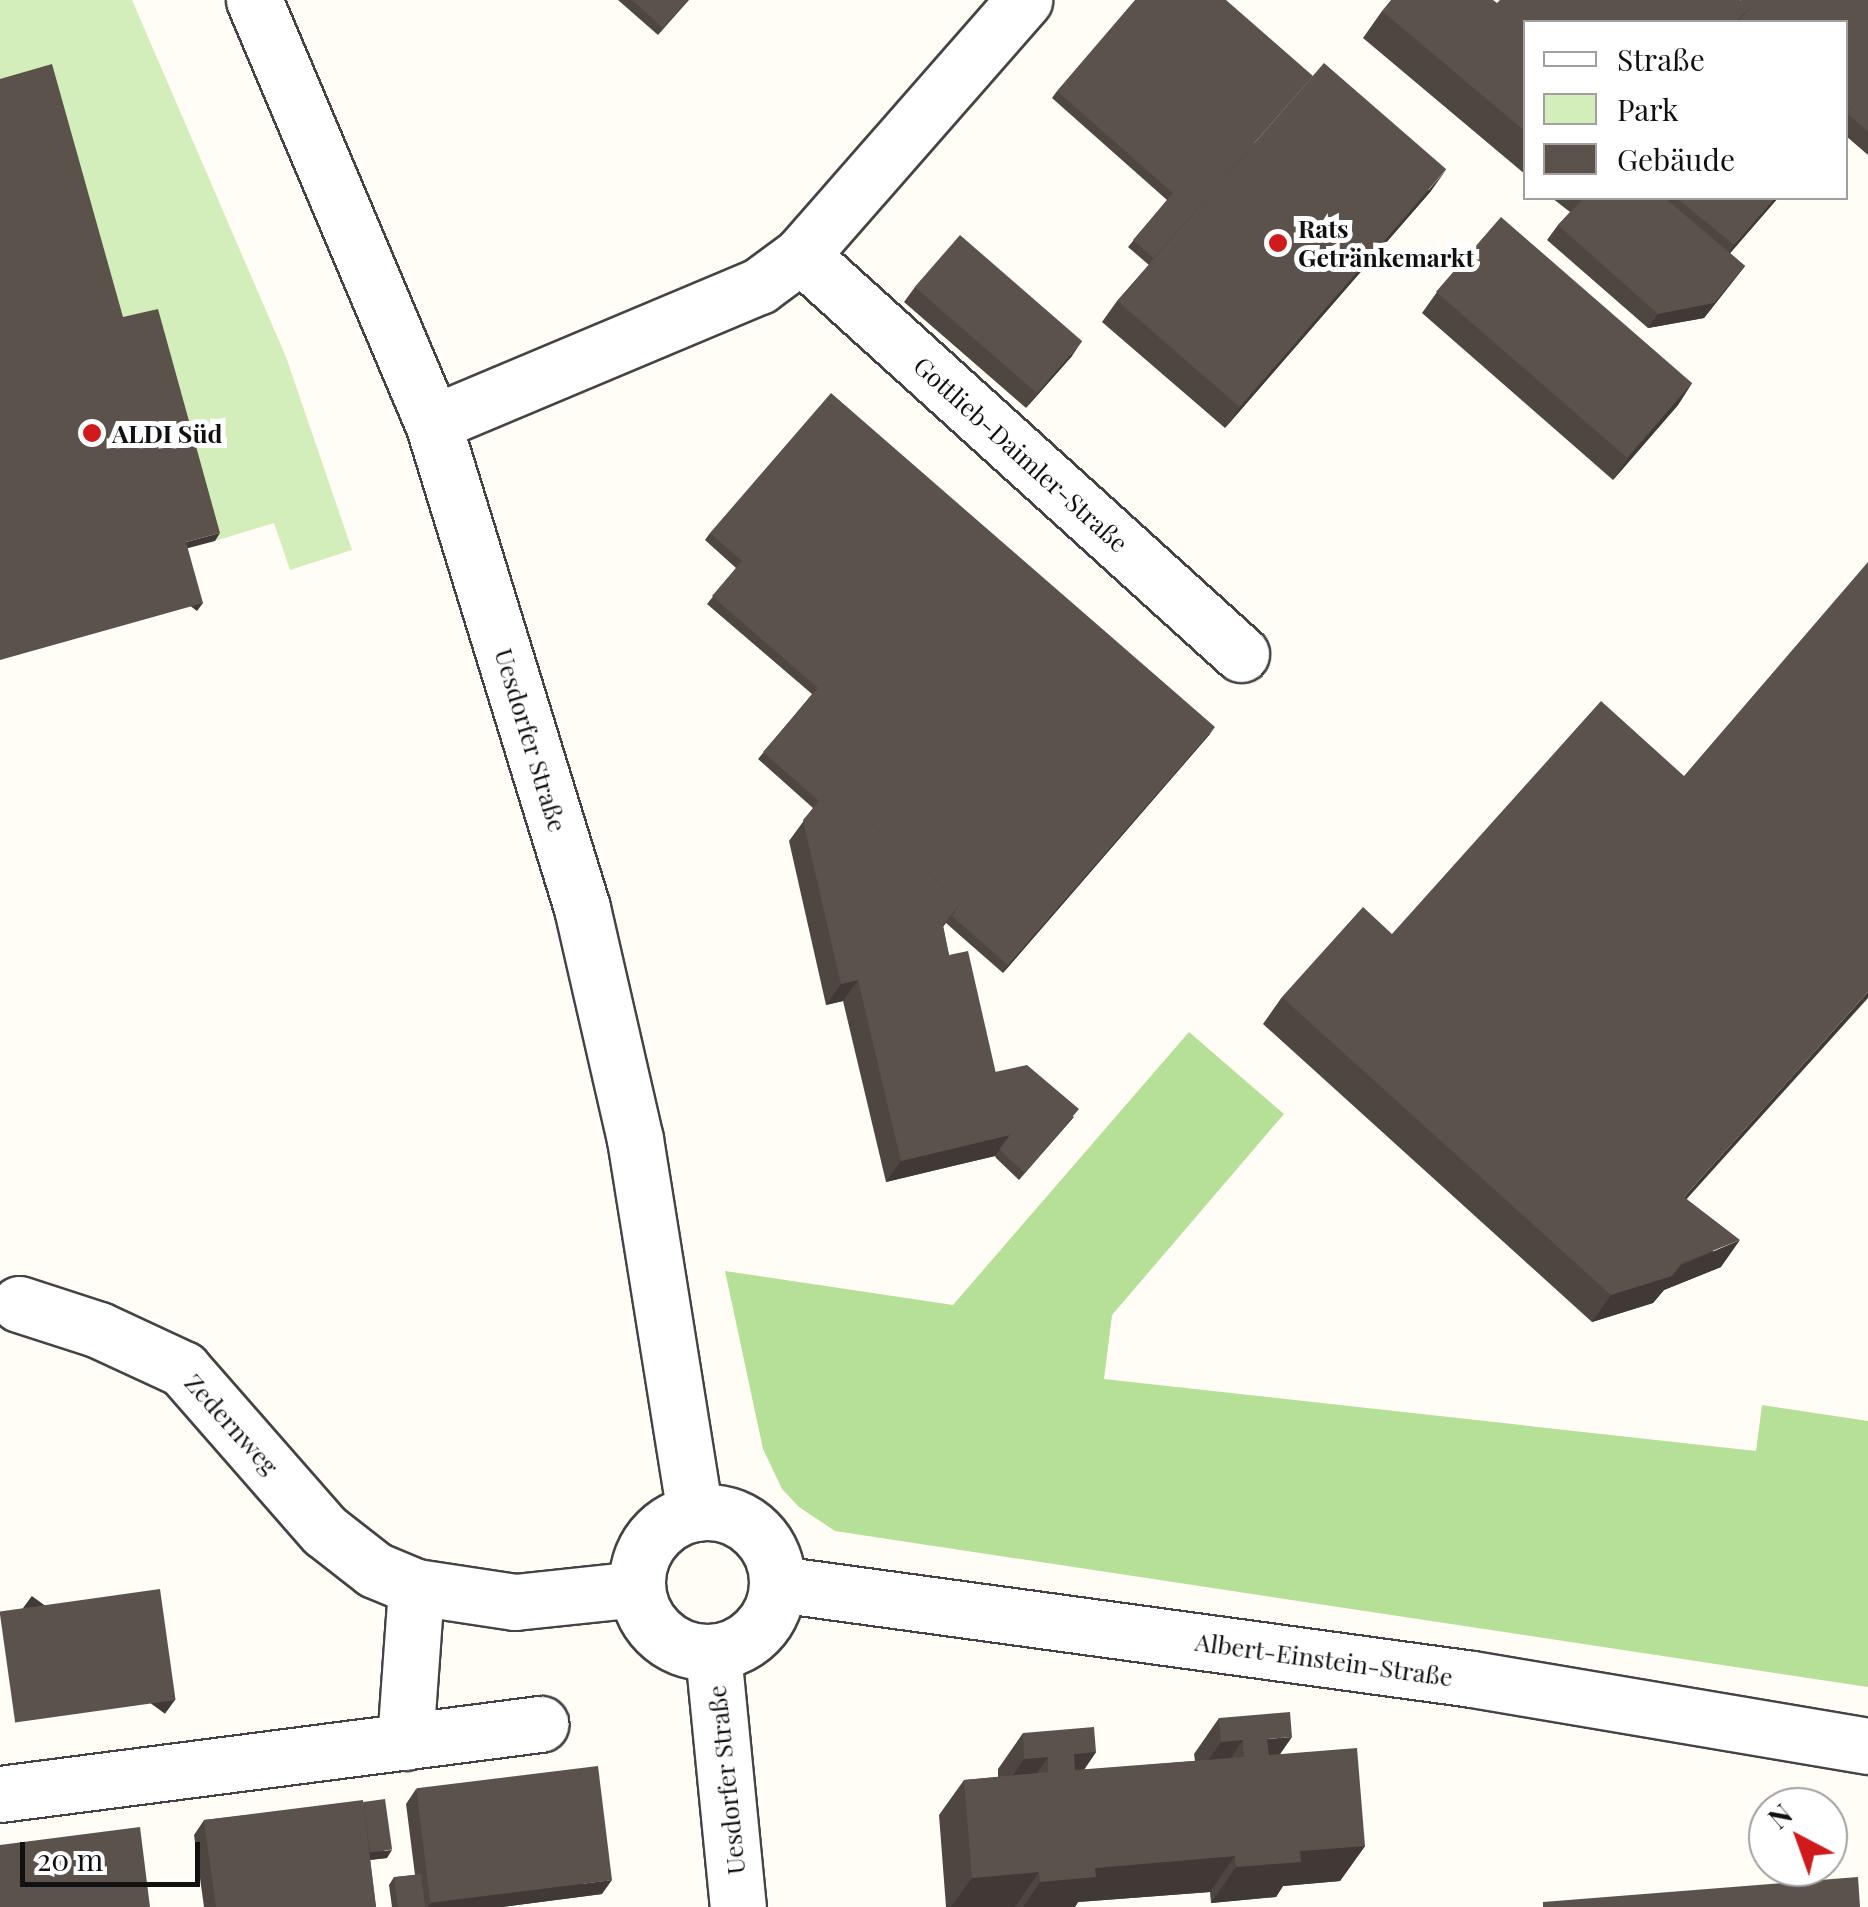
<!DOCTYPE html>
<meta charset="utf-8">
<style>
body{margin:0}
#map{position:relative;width:1868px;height:1907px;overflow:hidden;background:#fffdf5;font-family:"Playfair Display",serif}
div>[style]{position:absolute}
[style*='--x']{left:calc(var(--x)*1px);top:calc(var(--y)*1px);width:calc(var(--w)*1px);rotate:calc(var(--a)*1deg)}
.green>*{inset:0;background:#d3eeba}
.forest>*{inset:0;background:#b6e097}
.roads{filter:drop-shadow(2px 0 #444) drop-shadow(-2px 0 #444) drop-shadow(0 2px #444) drop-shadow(0 -2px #444)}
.minor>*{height:55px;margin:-27.5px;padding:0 27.5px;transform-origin:27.5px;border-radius:27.5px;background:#fff}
.tertiary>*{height:55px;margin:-27.5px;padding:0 27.5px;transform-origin:27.5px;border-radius:27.5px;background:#fff}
.tertiary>.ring{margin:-27.5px;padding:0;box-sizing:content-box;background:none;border:55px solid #fff;border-radius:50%}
.wall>*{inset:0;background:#4e4741}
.shaded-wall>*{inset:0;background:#403935;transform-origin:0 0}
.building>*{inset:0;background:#5b524c;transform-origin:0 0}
.dots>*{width:28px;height:28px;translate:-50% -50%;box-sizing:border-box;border:5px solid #fff;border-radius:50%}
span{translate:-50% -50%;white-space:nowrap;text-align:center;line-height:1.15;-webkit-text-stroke:10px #fff;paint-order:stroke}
.poi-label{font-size:25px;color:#111;font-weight:700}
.left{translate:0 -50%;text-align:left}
.street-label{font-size:25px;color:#111}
.legend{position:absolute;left:1523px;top:20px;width:325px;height:180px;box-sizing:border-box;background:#fff;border:2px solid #a0a0a0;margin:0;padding:12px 18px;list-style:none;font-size:30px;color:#111}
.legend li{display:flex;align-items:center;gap:20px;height:50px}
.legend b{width:50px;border:2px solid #a0a0a0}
.north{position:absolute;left:1748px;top:1787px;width:100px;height:100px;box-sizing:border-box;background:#fff;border:2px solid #a0a0a0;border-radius:50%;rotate:319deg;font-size:28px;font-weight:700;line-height:40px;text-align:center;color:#111}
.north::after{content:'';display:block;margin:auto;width:35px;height:45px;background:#cf1b1d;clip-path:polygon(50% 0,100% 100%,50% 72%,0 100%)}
.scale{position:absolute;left:20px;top:1842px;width:180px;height:45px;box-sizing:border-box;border:5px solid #111;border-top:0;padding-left:12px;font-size:30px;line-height:35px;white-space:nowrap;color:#111;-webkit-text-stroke:8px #fff;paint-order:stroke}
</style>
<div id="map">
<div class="green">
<div style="clip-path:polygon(0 0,132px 0,286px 357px,352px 550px,290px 570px,274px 523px,215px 541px,153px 317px,118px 325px,0 85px)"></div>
</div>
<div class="forest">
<div style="clip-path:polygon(1189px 1032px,1284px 1114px,1112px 1315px,1104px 1379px,1756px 1451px,1762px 1405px,1868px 1421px,1868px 1687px,835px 1531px,799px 1507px,782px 1489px,763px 1449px,725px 1271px,953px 1305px)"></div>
</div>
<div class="roads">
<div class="minor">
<div style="--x:801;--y:255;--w:594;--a:42.2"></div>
<div style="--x:433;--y:423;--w:354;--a:-22.8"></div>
<div style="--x:759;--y:286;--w:52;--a:-36.4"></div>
<div style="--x:801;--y:255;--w:339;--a:-48.8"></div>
<div style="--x:19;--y:1304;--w:84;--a:18"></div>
<div style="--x:99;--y:1330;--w:93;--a:24.9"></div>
<div style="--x:183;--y:1369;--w:215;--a:48.8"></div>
<div style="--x:325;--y:1531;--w:63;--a:38"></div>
<div style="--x:375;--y:1570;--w:44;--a:22.5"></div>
<div style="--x:416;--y:1587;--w:100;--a:8.6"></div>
<div style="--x:515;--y:1602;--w:122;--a:-6.1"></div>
<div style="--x:778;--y:1584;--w:700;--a:7.79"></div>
<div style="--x:1472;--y:1679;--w:402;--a:9.6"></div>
<div style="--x:405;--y:1742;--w:155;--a:-85.9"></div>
<div style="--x:0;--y:1794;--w:545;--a:-7.39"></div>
</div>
<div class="tertiary">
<div style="--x:254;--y:0;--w:459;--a:67.1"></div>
<div style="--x:433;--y:423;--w:507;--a:72.92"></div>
<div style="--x:582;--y:908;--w:237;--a:77.1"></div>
<div style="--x:635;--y:1139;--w:379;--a:80.9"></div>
<div class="ring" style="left:637px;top:1512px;width:85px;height:85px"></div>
<div style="--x:713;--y:1653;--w:255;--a:84.4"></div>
</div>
</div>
<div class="wall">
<div style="clip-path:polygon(618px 0,689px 0,658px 35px)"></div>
<div style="clip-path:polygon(1868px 0,1868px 155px,1846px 136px,1846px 22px,1526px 22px,1526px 175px,1363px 38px,1382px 11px,1497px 3px)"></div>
<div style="clip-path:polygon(1057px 91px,1431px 191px,1225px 428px,1102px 322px,1117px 301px,1149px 265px,1128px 247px,1167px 200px,1052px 98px)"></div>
<div style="clip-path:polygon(1552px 198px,1778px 198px,1730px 253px,1745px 266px,1704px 318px,1648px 328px,1547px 240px,1558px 225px,1570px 212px)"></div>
<div style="clip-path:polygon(915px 287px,1072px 356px,1026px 408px,904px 302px)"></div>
<div style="clip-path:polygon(1437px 292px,1692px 383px,1678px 405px,1613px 480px,1422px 313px)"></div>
<div style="clip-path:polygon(710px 533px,1210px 734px,1003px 973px,946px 923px,943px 927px,949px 955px,995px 1072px,1074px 1117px,1019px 1180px,996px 1158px,995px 1156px,886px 1182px,843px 1001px,826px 1005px,789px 841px,813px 808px,758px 759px,812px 694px,707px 604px,736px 568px,705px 540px)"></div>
<div style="clip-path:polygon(1282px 997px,1687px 1199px,1721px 1267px,1664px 1290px,1653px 1303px,1592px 1322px,1263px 1024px)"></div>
<div style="clip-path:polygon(1219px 1718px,1280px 1754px,1365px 1846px,1340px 1881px,1283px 1886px,1276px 1897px,1211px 1903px,1210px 1892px,1078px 1902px,1075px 1907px,946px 1907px,939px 1815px,964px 1780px,998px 1777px,998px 1769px,1023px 1733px,1096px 1752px,1084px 1770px,1195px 1761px,1194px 1754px)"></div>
<div style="clip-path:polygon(416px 1789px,602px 1894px,502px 1907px,392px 1907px,389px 1885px,394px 1877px,415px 1875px,406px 1804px)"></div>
<div style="clip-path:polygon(363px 1802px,387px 1858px,370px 1860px,376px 1907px,204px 1907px,194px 1835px,204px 1820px)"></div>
</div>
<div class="shaded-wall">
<div style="clip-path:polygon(1446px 170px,1431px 191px,1225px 428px,1240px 407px)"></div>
<div style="clip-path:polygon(1775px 198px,1778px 198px,1719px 266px,1734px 245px)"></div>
<div style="clip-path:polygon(1745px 266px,1704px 318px,1648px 328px,1658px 314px)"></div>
<div style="clip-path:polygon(1082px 341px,1072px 356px,1026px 408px,1037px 394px)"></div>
<div style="clip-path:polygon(1692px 383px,1678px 405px,1613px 480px,1628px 458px)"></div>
<div style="clip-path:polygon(220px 533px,215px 541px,181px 550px,186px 542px)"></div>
<div style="left:203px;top:603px;width:10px;height:211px;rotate:127deg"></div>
<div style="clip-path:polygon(1215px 727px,1210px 734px,1003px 973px,1008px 965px)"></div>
<div style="clip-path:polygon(858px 980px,843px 1001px,826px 1005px,841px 984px)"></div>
<div style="clip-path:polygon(1868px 992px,1868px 998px,1665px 1223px,1684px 1197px)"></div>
<div style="clip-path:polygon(1010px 1135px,995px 1156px,886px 1182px,901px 1161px)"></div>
<div style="clip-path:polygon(1740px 1240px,1721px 1267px,1664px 1290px,1653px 1303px,1592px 1322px,1611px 1295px)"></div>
<div style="left:175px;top:1700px;width:17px;height:177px;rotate:126deg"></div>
<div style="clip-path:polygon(1292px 1737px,1267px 1773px,1267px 1739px)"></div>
<div style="clip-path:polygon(1243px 1740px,1218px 1776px,1196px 1778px,1221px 1742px)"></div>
<div style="clip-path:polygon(1096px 1752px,1071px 1788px,1074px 1754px)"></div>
<div style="clip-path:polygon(1048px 1757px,1023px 1793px,1000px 1794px,1024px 1759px)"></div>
<div style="clip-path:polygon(1365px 1846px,1340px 1881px,1283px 1886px,1276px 1897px,1211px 1903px,1236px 1867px,1300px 1851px)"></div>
<div style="clip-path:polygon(392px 1850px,387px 1858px,359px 1861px,364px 1853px)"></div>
<div style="clip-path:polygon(1235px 1856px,1210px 1892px,1078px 1902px,1075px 1907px,1023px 1907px,1040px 1882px,1095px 1868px)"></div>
<div style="clip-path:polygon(1039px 1872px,1015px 1907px,951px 1907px,972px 1878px)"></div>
<div style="clip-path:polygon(612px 1880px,602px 1894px,502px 1907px,428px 1907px,431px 1903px)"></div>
</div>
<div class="building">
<div style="clip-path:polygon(632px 0,687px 0,663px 28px)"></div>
<div style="clip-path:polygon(1135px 0,1226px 0,1313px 76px,1154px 258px,1133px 240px,1173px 193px,1057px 91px)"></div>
<div style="clip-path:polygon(1391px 0,1493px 0,1497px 3px,1500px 0,1740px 0,1749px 8px,1736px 22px,1526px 22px,1526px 132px,1382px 11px)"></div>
<div style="clip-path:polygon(1740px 0,1868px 0,1868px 132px,1848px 114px,1852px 108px,1846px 102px,1846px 22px,1755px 22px,1745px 14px,1749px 8px)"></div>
<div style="clip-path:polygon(1745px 14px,1755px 22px,1737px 22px)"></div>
<div style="left:1324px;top:63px;width:162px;height:315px;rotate:41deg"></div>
<div style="clip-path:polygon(52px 64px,123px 317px,158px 309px,220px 533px,186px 542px,203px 603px,0 660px,0 79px)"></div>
<div style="clip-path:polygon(1846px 102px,1852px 108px,1846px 115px)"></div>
<div style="clip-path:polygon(1584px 198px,1665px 198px,1745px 266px,1714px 303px,1658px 314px,1558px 225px)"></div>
<div style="clip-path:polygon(1677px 198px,1775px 198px,1734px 245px)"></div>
<div style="left:1501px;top:217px;width:253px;height:99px;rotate:41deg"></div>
<div style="left:960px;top:235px;width:162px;height:69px;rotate:41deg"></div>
<div style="clip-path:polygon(831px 393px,1215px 727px,1008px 965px,952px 916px,961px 902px,830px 788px,819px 801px,763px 752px,818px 688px,712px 596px,742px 561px,710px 533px)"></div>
<div style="clip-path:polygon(1868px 562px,1868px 992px,1684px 1197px,1740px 1240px,1682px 1263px,1672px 1276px,1611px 1295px,1282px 997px,1363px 907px,1392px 934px,1601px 701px,1684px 776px)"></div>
<div style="clip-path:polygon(830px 788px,961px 902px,943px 925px,949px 955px,968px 951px,1010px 1135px,901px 1161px,858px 980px,841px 984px,803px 820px)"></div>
<div style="clip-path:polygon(1027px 1065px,1079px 1109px,1025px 1173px,1001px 1151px,1000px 1148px,1010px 1135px,995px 1072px)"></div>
<div style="left:160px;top:1589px;width:112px;height:162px;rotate:82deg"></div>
<div style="clip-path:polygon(1290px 1712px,1292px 1737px,1267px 1739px,1269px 1755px,1357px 1748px,1365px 1846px,1300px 1851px,1301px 1862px,1236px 1867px,1235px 1856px,1095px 1868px,1096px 1877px,1040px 1882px,1039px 1872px,972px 1878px,964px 1780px,1048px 1772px,1048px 1757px,1024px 1759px,1023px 1733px,1094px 1727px,1096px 1752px,1074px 1754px,1075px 1770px,1244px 1757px,1243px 1740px,1221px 1742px,1219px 1718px)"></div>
<div style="left:598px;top:1766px;width:115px;height:183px;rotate:83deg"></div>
<div style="left:385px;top:1799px;width:51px;height:22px;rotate:82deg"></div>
<div style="clip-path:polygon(363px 1800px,376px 1907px,216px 1907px,204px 1820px)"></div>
<div style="clip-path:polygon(140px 1827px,150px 1907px,0 1907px,0 1845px)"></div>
<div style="left:421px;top:1874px;width:33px;height:27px;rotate:83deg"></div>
<div style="clip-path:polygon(1858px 1877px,1860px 1907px,1543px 1907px,1543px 1902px)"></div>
</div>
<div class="dots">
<div style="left:1278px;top:243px;background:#cf1b1d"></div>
<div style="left:92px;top:433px;background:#cf1b1d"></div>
</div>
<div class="poi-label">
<span class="left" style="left:1298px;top:243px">Rats<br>Getränkemarkt</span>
<span class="left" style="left:112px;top:433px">ALDI Süd</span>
</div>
<div class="street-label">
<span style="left:1021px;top:454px;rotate:42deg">Gottlieb-Daimler-Straße</span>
<span style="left:531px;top:740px;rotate:73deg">Uesdorfer Straße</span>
<span style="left:232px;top:1424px;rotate:48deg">Zedernweg</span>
<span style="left:1324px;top:1659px;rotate:8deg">Albert-Einstein-Straße</span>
<span style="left:726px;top:1780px;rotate:-96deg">Uesdorfer Straße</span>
</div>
<ul class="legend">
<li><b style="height:12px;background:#fff"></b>Straße</li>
<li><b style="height:28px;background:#d3eeba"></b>Park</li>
<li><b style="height:28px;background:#5b524c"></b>Gebäude</li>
</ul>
<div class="north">N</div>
<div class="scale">20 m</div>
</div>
